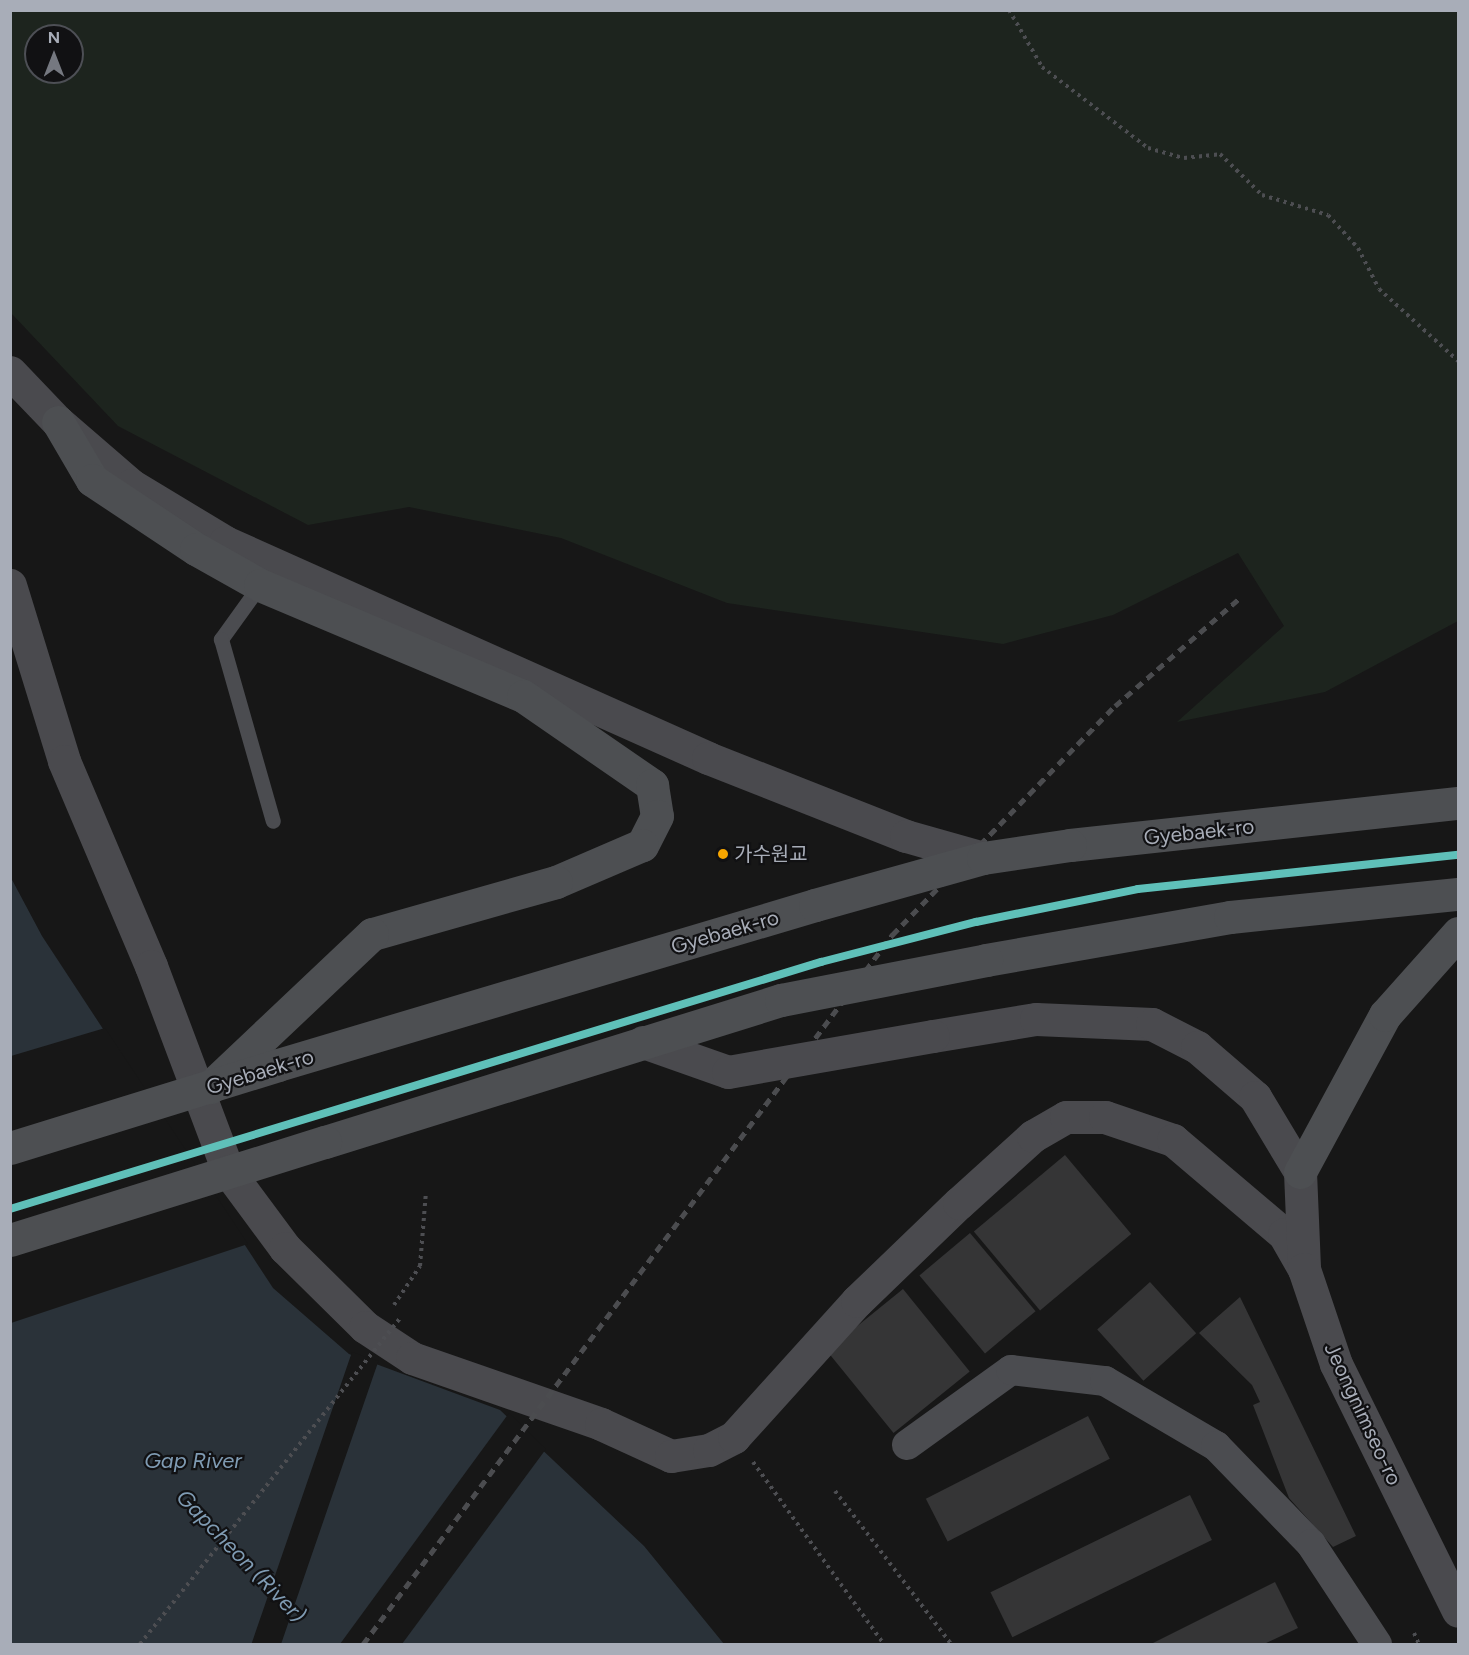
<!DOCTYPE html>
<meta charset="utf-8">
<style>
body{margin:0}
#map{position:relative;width:1469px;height:1655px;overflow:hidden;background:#171717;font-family:Figtree,"Noto Sans KR",sans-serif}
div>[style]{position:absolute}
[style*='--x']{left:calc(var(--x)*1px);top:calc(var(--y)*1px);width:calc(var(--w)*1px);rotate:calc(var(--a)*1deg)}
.green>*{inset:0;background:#1d241e}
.water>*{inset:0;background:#2a3239}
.pier>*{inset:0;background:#171717;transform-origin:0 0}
.building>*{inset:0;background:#353536;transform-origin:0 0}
.path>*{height:4px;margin-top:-2px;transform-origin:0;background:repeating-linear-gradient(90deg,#4d4e52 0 3px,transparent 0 7.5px)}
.lane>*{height:15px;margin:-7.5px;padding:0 7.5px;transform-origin:7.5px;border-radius:7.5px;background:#4b4c50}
.street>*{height:30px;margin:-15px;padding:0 15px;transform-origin:15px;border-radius:15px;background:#4b4c50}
.secondary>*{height:33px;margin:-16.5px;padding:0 16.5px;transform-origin:16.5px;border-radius:16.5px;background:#4a4a4e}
.primary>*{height:33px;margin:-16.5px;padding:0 16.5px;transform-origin:16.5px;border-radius:16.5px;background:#4d4f52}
.rail>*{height:4.5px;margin-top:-2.25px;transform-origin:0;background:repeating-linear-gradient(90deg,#4b4c4f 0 8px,transparent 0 14px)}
.path-bridge>*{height:4px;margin-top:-2px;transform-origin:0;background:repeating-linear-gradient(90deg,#4d4e52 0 3px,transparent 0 7.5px)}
.secondary-bridge>*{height:33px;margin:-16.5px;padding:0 16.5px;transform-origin:16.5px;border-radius:16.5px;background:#4a4a4e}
.primary-bridge>*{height:33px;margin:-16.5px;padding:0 16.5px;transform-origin:16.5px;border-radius:16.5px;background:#4d4f52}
.tram-1>*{height:8px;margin:-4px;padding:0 4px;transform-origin:4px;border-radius:4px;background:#5fc0b9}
.dots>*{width:16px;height:16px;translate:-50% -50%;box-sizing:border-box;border:3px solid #111113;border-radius:50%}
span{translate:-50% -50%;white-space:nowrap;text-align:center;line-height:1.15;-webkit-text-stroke:4.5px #111113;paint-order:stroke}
.bus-label{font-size:20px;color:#a8adb8}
.left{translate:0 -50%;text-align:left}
.street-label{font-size:21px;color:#a8adb8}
.water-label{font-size:22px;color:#7f9bb3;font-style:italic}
.frame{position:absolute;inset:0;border:12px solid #a8adb8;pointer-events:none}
.north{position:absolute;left:24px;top:24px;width:60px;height:60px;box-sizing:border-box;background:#111113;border:2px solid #4d4f55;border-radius:50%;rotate:0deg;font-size:16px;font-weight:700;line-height:24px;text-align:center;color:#a8adb8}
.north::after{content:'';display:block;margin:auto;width:21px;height:27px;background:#757880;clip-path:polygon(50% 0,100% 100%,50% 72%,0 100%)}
</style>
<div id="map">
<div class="green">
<div style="clip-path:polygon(evenodd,11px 10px,1458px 11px,1458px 621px,1325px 692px,1177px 722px,1284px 626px,1238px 553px,1113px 615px,1003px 644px,727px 603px,561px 538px,409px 507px,308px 525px,118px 426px,11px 313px,11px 10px,36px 36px,72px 36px,72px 72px,36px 72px,36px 36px)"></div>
</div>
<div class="water">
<div style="clip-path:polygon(10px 876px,42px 936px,273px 1288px,349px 1354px,500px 1410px,644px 1546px,724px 1644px,11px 1644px)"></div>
</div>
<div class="pier">
<div style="clip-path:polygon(105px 1028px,248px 1244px,11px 1323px,11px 1056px)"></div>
<div style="left:352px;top:1352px;width:28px;height:374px;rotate:19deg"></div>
<div style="clip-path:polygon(509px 1413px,546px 1449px,402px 1644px,340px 1644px)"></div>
</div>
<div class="building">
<div style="left:1065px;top:1155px;width:103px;height:119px;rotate:50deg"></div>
<div style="left:970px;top:1233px;width:102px;height:66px;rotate:50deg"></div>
<div style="left:1150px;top:1282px;width:69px;height:71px;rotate:48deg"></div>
<div style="left:903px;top:1289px;width:106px;height:98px;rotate:51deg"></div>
<div style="clip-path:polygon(1240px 1297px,1356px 1536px,1333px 1547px,1289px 1498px,1253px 1405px,1260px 1402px,1252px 1385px,1199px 1333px)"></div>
<div style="left:1088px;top:1416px;width:48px;height:182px;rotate:63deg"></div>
<div style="left:1190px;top:1495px;width:50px;height:222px;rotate:64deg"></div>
<div style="clip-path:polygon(1275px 1582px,1298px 1628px,1264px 1644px,1151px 1644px)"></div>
</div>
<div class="path">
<div style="--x:1009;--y:10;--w:66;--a:59.9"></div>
<div style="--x:1042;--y:67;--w:133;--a:37.4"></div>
<div style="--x:1148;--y:148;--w:37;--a:16"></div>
<div style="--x:1184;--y:158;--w:36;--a:-6"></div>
<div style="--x:1220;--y:154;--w:59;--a:44.3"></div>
<div style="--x:1262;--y:195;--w:69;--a:16.9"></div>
<div style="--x:1328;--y:215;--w:45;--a:47.7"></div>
<div style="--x:1358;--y:248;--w:46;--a:62.9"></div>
<div style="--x:1379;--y:289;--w:107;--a:42.3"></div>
<div style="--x:394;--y:1305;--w:47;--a:-56.3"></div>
<div style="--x:420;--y:1266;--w:75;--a:-85.4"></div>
<div style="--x:753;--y:1462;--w:224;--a:54.3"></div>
<div style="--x:835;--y:1491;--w:192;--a:52.8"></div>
<div style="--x:1414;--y:1633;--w:12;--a:66"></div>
</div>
<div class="lane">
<div style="--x:260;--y:585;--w:67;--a:125.8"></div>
<div style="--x:221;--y:639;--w:189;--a:74.1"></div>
</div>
<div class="street">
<div style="--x:907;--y:1445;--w:128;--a:-35.8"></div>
<div style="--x:1011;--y:1370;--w:95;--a:6.7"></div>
<div style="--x:1105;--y:1381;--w:129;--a:30.4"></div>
<div style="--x:1216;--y:1446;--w:136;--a:45.9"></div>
<div style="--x:1311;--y:1544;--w:120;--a:56.6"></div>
</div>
<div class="secondary">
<div style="--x:10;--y:372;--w:69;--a:46.2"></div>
<div style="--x:58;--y:422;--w:96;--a:40.8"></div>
<div style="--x:131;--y:485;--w:110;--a:31.2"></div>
<div style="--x:225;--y:542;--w:529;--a:24.09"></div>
<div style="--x:708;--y:758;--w:213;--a:21.5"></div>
<div style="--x:10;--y:585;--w:184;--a:72.9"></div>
<div style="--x:64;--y:761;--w:223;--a:67"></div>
<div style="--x:151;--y:966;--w:219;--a:69.4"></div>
<div style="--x:228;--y:1171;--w:96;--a:53.5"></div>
<div style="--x:285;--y:1248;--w:112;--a:44.6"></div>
<div style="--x:365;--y:1327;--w:56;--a:33.4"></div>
<div style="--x:412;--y:1358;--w:200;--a:19.2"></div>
<div style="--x:601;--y:1424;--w:77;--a:24.6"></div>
<div style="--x:671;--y:1456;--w:38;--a:-9"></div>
<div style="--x:709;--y:1450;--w:28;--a:-27"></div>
<div style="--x:734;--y:1437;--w:183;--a:-47.9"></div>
<div style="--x:857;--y:1301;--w:141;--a:-43.9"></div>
<div style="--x:959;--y:1203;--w:100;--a:-42.2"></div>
<div style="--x:1033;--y:1136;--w:38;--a:-30"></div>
<div style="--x:1066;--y:1117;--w:39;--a:0"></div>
<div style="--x:1105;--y:1117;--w:72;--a:18.7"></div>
<div style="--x:1173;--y:1140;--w:145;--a:40.3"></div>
<div style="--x:1284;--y:1234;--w:40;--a:60.3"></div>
<div style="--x:933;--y:1036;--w:104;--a:-9.4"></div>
<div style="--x:1036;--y:1019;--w:116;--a:2.5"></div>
<div style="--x:1152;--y:1024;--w:51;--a:27.1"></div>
<div style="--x:1197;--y:1047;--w:77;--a:40.8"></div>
<div style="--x:1255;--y:1097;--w:87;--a:59"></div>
<div style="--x:1300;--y:1172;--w:97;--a:87.6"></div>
<div style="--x:1304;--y:1269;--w:100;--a:71.4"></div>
<div style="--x:1336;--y:1364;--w:275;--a:63.7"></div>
<div style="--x:643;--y:1042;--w:90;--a:19.4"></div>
</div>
<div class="primary">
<div style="--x:58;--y:422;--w:67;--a:59.6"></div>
<div style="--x:92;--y:480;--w:125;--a:33.6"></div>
<div style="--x:196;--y:549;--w:73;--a:29.4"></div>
<div style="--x:260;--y:585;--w:285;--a:22.9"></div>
<div style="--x:523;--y:696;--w:157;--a:34.6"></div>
<div style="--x:652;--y:785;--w:31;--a:81"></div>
<div style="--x:657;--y:816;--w:33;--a:117"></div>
<div style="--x:642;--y:845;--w:94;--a:156.7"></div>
<div style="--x:556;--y:882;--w:191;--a:164.2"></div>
<div style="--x:372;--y:934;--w:223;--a:136.6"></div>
<div style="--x:1070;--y:845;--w:390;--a:-6.2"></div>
<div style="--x:986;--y:960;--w:248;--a:-10"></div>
<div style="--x:1230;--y:917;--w:229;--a:-5.8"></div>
<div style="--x:278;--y:1065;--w:560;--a:-16.59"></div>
<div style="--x:325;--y:1142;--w:478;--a:-17.3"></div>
<div style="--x:1300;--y:1172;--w:179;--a:-61.6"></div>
<div style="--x:1385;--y:1015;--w:110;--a:-48.3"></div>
</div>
<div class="rail">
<div style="--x:363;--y:1644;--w:885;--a:-53.27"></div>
<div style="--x:892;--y:935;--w:320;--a:-45.8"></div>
<div style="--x:1115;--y:706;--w:167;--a:-40.9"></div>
</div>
<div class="path-bridge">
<div style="--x:140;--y:1644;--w:418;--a:-51.4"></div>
</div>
<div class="secondary-bridge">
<div style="--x:906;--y:836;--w:80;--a:15.9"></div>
<div style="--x:728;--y:1072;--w:208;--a:-10"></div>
</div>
<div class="primary-bridge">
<div style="--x:815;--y:905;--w:174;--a:-15.6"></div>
<div style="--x:983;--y:858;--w:88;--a:-8.5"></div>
<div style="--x:781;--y:1000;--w:209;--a:-11"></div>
<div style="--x:10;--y:1148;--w:281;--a:-17.2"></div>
<div style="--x:10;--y:1240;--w:330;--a:-17.3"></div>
</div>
<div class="tram-1">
<div style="--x:10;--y:1209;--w:848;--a:-16.94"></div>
<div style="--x:821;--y:962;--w:160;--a:-14.5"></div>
<div style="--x:976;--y:922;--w:165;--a:-11.5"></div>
<div style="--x:1138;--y:889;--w:322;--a:-6.1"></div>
</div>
<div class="dots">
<div style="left:723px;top:854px;background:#f7a600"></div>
</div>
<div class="bus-label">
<span class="left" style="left:734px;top:854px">가수원교</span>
</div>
<div class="street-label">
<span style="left:1199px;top:832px;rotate:-6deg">Gyebaek-ro</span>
<span style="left:725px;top:932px;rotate:-16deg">Gyebaek-ro</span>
<span style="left:260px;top:1072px;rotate:-17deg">Gyebaek-ro</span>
<span style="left:1363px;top:1414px;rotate:65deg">Jeongnimseo-ro</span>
</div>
<div class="water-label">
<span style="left:193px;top:1461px">Gap River</span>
<span style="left:241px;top:1556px;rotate:46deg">Gapcheon (River)</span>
</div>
<div class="frame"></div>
<div class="north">N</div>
</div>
